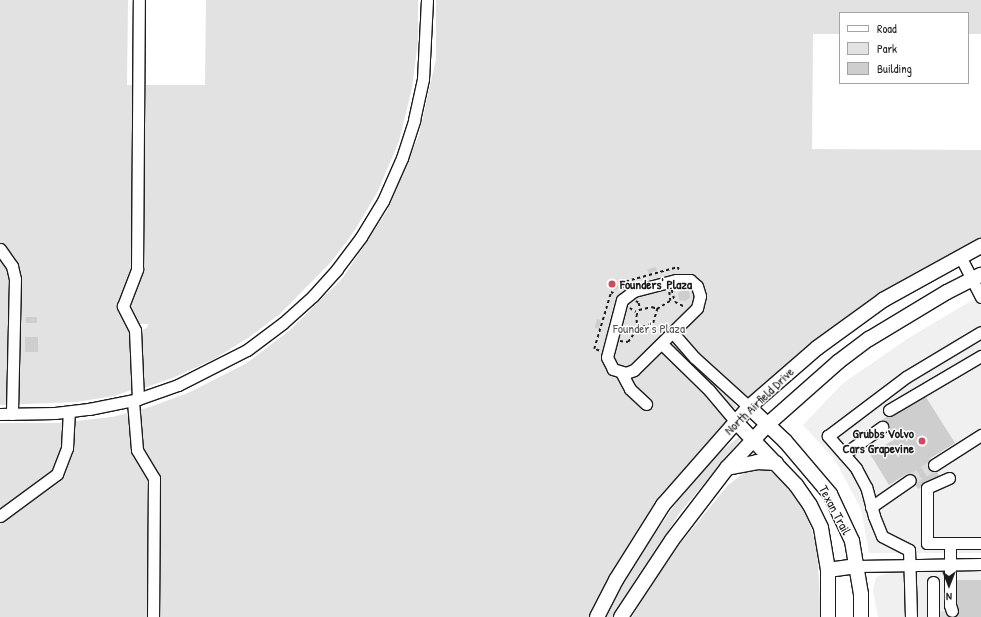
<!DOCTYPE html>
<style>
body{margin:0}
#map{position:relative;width:981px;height:617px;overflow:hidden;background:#fff;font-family:"Patrick Hand",sans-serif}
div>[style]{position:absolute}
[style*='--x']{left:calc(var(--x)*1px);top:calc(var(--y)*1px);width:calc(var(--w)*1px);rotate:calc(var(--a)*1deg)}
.built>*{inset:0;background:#f0f0f0}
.green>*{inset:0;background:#e2e2e2}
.building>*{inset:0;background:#cecece;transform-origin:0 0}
.round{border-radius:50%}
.minor-tunnel>*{height:11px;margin-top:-5.5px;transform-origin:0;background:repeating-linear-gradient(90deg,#ddd 0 11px,transparent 0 16.5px)}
.path>*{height:1.5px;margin-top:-0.75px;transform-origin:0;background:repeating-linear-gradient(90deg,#1c1c1c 0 3px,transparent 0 6px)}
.roads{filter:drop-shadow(1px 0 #1c1c1c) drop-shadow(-1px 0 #1c1c1c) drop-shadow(0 1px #1c1c1c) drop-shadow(0 -1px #1c1c1c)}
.minor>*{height:11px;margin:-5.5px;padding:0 5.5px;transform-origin:5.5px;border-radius:5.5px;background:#fff}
.major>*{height:14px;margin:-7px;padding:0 7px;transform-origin:7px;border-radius:7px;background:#fff}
.dots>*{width:11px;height:11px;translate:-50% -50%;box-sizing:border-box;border:2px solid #fff;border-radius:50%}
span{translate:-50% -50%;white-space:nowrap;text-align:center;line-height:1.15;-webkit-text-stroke:3px #fff;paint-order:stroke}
.poi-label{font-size:13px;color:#1c1c1c;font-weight:700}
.left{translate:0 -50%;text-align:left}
.right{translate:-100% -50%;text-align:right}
.park-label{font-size:13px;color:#575757}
.street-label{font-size:13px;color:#1c1c1c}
.legend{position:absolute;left:839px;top:12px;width:130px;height:72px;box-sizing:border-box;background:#fff;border:1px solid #a4a4a4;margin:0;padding:5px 7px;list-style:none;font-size:12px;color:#1c1c1c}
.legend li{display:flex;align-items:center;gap:8px;height:20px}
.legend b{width:20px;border:1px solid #a4a4a4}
.north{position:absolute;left:929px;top:565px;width:40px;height:40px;-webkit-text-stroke:3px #fff;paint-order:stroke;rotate:180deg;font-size:11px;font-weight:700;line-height:16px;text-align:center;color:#1c1c1c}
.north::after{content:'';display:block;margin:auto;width:14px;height:18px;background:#1c1c1c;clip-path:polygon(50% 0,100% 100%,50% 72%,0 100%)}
</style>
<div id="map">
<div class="built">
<div style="clip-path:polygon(981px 295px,981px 553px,869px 553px,861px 509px,835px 460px,803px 425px,842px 384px,907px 339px)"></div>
<div style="clip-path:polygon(897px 571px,981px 571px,981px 617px,878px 617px,873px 590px,876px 577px)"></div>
</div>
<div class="green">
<div style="clip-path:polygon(0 0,128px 0,127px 85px,205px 85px,206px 0,418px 0,418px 41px,412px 88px,399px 141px,378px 191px,355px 230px,332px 261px,280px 314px,248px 338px,214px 359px,175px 377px,141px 389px,137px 331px,147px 328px,148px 324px,135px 324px,125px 306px,136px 284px,139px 269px,141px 87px,137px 87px,135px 269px,121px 305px,132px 332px,134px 389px,114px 396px,76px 402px,0 405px)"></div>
<div style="clip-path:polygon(436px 0,981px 0,981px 34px,968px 34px,968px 13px,840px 13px,840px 34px,813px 34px,812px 149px,981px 150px,981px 240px,946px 256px,835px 326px,751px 397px,730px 397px,737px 408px,732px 409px,726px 404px,729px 419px,619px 562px,589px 617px,0 617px,0 423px,58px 423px,112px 417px,150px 407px,190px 392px,247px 363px,290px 330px,342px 279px,387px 211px,419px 135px,436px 59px)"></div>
<div style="clip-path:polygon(740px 436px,741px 439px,678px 515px,618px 617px,605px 617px,638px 558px,677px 502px,713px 458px)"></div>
<div style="clip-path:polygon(749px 469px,768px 470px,776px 475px,791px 489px,805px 510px,817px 548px,821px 617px,632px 617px,662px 566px,728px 485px)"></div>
</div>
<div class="building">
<div style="left:656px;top:267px;width:4px;height:9px;rotate:76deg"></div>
<div class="round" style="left:610.5px;top:282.5px;width:7px;height:7px"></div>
<div style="clip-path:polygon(683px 289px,689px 290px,690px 298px,685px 301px,679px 300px,678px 293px)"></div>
<div style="left:26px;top:317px;width:11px;height:6px"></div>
<div style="left:597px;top:319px;width:4px;height:9px;rotate:14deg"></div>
<div style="left:25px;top:337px;width:13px;height:15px"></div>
<div style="clip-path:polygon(924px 394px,955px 443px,929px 459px,940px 477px,918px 489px,908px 473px,889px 485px,870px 454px,895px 439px,883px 419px)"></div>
<div style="left:957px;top:580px;width:24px;height:37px"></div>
</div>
<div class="minor-tunnel">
<div style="--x:910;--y:480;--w:28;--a:-32"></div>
<div style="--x:942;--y:617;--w:6;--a:-90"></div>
</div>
<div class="path">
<div style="--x:624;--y:288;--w:6;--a:-129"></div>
<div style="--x:620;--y:283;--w:60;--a:-15.4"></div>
<div style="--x:678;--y:267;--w:3;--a:72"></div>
<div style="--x:672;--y:290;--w:12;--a:76"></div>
<div style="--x:675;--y:302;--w:11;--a:27"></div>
<div style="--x:636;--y:301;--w:4;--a:34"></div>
<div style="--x:639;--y:303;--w:6;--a:81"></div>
<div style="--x:630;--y:308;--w:7;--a:34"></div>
<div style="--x:637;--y:329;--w:13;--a:-94"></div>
<div style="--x:636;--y:316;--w:7;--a:-63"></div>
<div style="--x:639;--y:310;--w:13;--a:-13"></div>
<div style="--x:652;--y:307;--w:5;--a:22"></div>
<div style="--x:620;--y:341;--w:8;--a:7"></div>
<div style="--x:628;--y:342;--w:16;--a:-55"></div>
<div style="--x:637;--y:329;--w:17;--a:-21"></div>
<div style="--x:653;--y:323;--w:15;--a:-74"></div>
<div style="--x:657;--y:309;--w:15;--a:-32"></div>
<div style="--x:670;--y:301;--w:9;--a:-96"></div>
<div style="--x:599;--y:351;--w:5;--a:-158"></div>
<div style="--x:594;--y:349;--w:59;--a:-73.4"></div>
<div style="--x:611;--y:292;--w:4;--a:27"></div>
</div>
<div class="roads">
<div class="minor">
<div style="--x:0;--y:249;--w:21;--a:55"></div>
<div style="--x:12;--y:266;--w:13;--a:77"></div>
<div style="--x:15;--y:279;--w:135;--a:91.3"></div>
<div style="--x:960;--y:256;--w:46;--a:62.9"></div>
<div style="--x:676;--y:280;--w:14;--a:0"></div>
<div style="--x:690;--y:280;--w:9;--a:41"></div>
<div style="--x:697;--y:286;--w:10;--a:73"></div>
<div style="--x:700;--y:296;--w:12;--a:104"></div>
<div style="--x:697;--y:308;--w:88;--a:135.5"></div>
<div style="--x:634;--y:370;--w:9;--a:159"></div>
<div style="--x:626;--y:373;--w:14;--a:-163"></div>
<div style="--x:613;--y:369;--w:13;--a:-117"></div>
<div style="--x:607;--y:357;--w:59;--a:-75.3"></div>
<div style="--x:622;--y:300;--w:15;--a:-37"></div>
<div style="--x:634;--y:291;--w:43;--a:-14.7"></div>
<div style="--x:673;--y:333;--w:33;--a:49"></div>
<div style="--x:695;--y:358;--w:73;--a:42.2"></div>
<div style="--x:662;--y:344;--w:66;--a:44.4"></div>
<div style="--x:709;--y:390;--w:42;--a:49.8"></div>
<div style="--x:621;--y:372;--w:19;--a:62"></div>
<div style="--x:630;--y:389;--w:22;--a:43"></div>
<div style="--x:138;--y:399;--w:69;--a:-92.5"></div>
<div style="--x:135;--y:330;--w:27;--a:-117"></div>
<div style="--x:123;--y:306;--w:40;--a:-69"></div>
<div style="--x:137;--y:269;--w:269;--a:-89.6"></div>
<div style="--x:133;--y:401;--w:49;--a:85.3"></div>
<div style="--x:137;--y:450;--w:33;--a:59"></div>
<div style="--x:154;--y:478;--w:139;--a:90.4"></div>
<div style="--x:889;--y:410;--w:107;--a:-30.4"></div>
<div style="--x:0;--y:414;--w:55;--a:-1"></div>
<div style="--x:55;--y:413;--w:34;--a:-7"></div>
<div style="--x:89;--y:409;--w:50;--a:-11.5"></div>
<div style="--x:138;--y:399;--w:42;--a:-19.3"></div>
<div style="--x:178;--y:385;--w:77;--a:-26.9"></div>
<div style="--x:247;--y:350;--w:45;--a:-36.9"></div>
<div style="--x:283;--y:323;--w:40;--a:-42"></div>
<div style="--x:313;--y:296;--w:36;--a:-48"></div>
<div style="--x:337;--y:269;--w:40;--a:-53"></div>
<div style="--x:361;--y:237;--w:42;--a:-58.6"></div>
<div style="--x:383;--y:201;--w:47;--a:-66.2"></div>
<div style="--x:402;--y:158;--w:40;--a:-72"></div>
<div style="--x:414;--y:120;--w:42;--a:-77.6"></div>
<div style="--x:423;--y:79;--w:79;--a:-87.1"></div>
<div style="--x:844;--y:454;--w:47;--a:-35.4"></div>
<div style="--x:934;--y:465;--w:56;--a:-32.6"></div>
<div style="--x:949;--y:478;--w:24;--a:156"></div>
<div style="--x:927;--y:488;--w:55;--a:90"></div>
<div style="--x:927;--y:543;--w:54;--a:0"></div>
<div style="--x:871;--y:507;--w:47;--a:-34.7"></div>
<div style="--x:0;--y:516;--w:71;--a:-36.4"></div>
<div style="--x:57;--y:474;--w:28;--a:-69"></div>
<div style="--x:67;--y:448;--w:36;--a:-87"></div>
<div style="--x:950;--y:543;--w:62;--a:90"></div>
<div style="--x:950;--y:605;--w:6;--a:72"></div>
<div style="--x:857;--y:566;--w:124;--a:-0.9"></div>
<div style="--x:933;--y:582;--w:35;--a:90"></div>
<div style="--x:911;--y:617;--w:67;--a:-91.7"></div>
<div style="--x:909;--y:550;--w:30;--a:-153"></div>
<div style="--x:882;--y:536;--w:22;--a:-112"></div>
<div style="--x:874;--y:516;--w:30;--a:-105"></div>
<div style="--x:866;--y:487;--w:21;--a:-118"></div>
<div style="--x:856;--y:468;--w:43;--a:-131.2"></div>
<div style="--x:828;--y:436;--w:98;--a:-37.1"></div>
<div style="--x:906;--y:377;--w:87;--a:-31"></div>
</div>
<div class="major">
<div style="--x:749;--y:407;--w:50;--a:43.4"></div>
<div style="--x:785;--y:441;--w:70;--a:49.7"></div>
<div style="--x:830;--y:494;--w:52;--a:64.9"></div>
<div style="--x:852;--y:541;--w:54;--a:80.4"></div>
<div style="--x:861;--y:594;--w:23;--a:90"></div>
<div style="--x:736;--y:422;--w:87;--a:46.4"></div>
<div style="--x:796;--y:485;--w:24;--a:55"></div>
<div style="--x:810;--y:505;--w:25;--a:64"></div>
<div style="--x:821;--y:528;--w:43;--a:80.5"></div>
<div style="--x:828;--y:570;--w:47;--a:90"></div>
<div style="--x:727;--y:468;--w:31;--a:-11"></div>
<div style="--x:757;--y:462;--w:19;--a:3"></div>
<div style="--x:828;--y:570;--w:29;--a:-8"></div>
<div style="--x:597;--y:617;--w:42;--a:-62.8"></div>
<div style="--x:616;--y:580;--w:89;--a:-57.9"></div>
<div style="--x:663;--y:505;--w:130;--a:-48.7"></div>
<div style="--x:749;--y:407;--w:90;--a:-40.9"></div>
<div style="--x:817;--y:348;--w:82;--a:-36"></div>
<div style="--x:883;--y:300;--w:112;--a:-28.9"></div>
<div style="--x:621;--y:617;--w:92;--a:-56.5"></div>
<div style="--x:672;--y:540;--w:91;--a:-52.6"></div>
<div style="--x:727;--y:468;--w:60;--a:-47"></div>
<div style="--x:768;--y:424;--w:94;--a:-41.5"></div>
<div style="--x:838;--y:362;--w:39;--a:-37"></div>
<div style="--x:869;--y:339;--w:91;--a:-31.1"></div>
<div style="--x:947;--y:292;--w:38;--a:-27"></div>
</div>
</div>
<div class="dots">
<div style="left:612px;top:284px;background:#d1495b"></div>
<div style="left:922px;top:441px;background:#d1495b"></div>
</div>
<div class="poi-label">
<span class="left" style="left:620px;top:284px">Founders' Plaza</span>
<span class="right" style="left:914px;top:441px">Grubbs Volvo<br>Cars Grapevine</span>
</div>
<div class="park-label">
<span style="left:649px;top:328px">Founder's Plaza</span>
</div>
<div class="street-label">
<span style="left:759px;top:401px;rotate:-44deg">North Airfield Drive</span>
<span style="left:835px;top:510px;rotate:62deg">Texan Trail</span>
</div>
<ul class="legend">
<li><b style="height:5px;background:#fff"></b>Road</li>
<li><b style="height:11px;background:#e2e2e2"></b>Park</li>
<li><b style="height:11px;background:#cecece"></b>Building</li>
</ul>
<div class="north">N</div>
</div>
